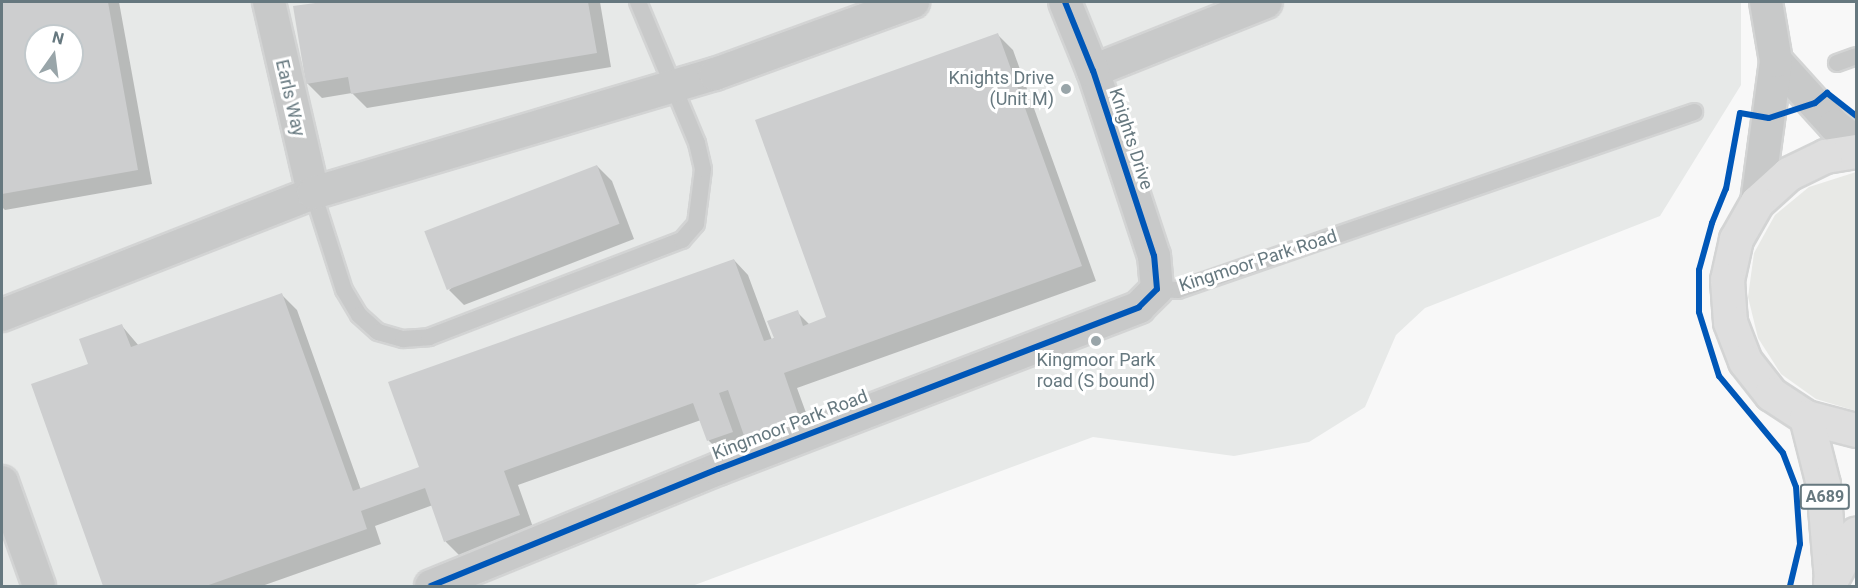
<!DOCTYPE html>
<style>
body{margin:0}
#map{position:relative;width:1858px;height:588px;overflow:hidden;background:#f8f8f8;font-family:Roboto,sans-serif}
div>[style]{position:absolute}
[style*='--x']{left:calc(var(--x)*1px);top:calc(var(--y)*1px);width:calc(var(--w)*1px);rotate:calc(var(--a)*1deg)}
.built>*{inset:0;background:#e7e9e8}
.green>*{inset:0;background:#e8e9e6}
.shadow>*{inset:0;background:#0003}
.building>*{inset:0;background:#cdcecf;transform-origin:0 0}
.roads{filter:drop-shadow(2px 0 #d3d4d4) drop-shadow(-2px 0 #d3d4d4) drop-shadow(0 2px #d3d4d4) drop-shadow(0 -2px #d3d4d4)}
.service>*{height:16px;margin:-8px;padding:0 8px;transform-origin:8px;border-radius:8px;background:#c8c9c9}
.minor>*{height:32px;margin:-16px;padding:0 16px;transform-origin:16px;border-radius:16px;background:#c8c9c9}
.trunk>*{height:33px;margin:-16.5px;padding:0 16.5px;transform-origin:16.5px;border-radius:16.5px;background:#dedede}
.cycleway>*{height:6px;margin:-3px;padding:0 3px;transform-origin:3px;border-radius:3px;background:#0057b8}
.dots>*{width:16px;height:16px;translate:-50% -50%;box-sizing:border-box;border:3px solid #fff;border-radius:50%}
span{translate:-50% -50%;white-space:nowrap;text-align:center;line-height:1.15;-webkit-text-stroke:6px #fff;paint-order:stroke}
.shield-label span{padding:2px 4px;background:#fff;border:2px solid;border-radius:4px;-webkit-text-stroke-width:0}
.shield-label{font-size:16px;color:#66787f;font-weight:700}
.poi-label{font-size:18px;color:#66787f}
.right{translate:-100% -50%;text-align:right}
.street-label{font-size:18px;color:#66787f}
.frame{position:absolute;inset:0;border:3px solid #66787f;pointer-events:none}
.north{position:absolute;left:24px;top:24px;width:60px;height:60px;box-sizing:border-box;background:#fff;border:2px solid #c2c9cc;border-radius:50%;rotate:14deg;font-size:16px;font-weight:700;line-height:24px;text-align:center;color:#66787f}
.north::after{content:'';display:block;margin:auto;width:21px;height:27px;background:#99a5a9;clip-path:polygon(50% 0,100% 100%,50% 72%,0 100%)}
</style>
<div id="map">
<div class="built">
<div style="clip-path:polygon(evenodd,2px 2px,1741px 2px,1741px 85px,1660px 216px,1425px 308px,1396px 335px,1365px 407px,1309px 442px,1234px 456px,1093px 437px,692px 586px,2px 586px,2px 2px,36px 36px,72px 36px,72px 72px,36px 72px,36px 36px)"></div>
</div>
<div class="green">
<div style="clip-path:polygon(1856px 172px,1856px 411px,1816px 399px,1781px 374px,1758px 338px,1748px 297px,1754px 253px,1775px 215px,1809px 187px)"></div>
</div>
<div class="shadow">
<div style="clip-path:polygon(evenodd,2px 2px,119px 2px,152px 184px,5px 210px,2px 207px,2px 2px,36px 36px,72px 36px,72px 72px,36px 72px,36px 36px)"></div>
<div style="clip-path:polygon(331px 2px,600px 2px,611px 67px,367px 108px,352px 93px,322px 98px,307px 83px,295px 8px)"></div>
<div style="clip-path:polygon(998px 35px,1013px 50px,1096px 281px,797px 388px,817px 443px,765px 461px,745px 442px,747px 447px,724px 455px,709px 441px,701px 420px,518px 485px,534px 530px,460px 556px,446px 542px,433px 505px,375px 526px,381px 544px,262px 586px,105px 586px,32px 385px,90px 364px,122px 326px,139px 346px,282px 295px,297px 310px,361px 490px,421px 468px,734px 260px,748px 275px,772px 340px,797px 312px,810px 325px,828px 318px)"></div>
<div style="clip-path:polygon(597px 166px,612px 181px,634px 239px,464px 305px,449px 290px)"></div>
</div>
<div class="building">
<div style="clip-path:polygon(evenodd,2px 2px,108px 2px,138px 170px,2px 194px,2px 2px,36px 36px,72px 36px,72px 72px,36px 72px,36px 36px)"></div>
<div style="clip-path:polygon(323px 2px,588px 2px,597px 53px,351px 94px,348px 77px,306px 84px,293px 6px)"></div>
<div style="clip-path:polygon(998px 33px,1082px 266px,784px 373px,803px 428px,748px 447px,728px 390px,719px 393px,733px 432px,707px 441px,693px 403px,504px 471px,520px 515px,444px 542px,425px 488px,361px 511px,367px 529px,206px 586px,103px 586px,31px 384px,88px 364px,79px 339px,122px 324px,131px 347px,282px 293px,353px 491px,419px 467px,388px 382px,734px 259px,764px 341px,774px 338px,767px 321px,798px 310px,803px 326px,826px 317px,755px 120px)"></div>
<div style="left:597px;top:165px;width:63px;height:185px;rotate:69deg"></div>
</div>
<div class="roads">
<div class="service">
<div style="--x:1837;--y:63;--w:20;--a:-20"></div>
<div style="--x:313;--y:193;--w:102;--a:72.3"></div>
<div style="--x:344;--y:290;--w:29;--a:59"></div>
<div style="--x:359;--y:315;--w:25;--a:42"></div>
<div style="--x:378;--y:332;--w:26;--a:16"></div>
<div style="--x:403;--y:339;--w:26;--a:-4"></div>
<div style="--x:429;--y:337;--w:271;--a:-21"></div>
<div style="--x:682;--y:240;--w:21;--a:-49"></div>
<div style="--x:696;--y:224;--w:55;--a:-82.7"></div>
<div style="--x:703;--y:169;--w:27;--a:-103"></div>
<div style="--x:697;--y:143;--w:153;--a:-112.7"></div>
<div style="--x:1157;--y:289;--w:21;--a:3"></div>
<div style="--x:1178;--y:290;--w:546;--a:-19.03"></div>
</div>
<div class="minor">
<div style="--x:269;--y:2;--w:196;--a:77"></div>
<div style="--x:1776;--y:61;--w:88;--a:47.8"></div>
<div style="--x:1835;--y:126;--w:26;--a:37"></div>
<div style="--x:1093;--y:71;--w:186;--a:-21.7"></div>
<div style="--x:1757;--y:202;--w:142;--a:-82.3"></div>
<div style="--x:1776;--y:61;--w:60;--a:-99.6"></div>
<div style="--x:2;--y:315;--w:334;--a:-21.4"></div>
<div style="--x:313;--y:193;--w:419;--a:-16.5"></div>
<div style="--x:715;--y:74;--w:211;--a:-20"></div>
<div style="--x:2;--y:482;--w:110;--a:70.4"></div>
<div style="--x:431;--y:586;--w:310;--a:-22.2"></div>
<div style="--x:718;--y:469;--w:451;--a:-21"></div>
<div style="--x:1139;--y:307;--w:25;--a:-45"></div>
<div style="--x:1157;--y:289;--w:33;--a:-95"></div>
<div style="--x:1154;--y:256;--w:195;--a:-108.2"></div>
<div style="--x:1093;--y:71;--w:74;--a:-112.1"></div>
</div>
<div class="trunk">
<div style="--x:1856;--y:151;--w:31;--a:171"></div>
<div style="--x:1825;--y:156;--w:41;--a:154.1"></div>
<div style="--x:1788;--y:174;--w:42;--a:137.9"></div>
<div style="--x:1757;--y:202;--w:43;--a:119.6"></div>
<div style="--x:1736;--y:239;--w:42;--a:102.4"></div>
<div style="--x:1727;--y:280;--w:42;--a:85.9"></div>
<div style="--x:1730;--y:322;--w:42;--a:69"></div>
<div style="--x:1745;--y:361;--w:42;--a:51.8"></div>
<div style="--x:1771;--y:394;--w:42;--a:33.3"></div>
<div style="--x:1806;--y:417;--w:52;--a:14.6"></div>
<div style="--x:1806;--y:417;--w:69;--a:75.8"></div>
<div style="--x:1823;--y:484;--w:95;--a:85.2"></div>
<div style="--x:1830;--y:582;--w:55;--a:-62"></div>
</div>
</div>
<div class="cycleway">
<div style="--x:431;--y:586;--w:310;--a:-22.2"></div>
<div style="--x:718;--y:469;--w:451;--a:-21"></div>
<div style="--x:1139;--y:307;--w:25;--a:-45"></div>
<div style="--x:1157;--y:289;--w:33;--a:-95"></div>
<div style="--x:1154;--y:256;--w:195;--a:-108.2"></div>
<div style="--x:1093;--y:71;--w:74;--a:-112.1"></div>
<div style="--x:1790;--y:586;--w:43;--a:-76.6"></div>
<div style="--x:1800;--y:544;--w:57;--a:-94"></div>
<div style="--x:1796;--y:487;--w:36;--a:-111"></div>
<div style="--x:1783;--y:453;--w:100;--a:-129.7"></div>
<div style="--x:1719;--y:376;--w:67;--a:-107.4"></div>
<div style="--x:1699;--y:312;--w:42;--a:-90"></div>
<div style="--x:1699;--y:270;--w:49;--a:-74.5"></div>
<div style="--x:1712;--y:223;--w:37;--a:-68"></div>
<div style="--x:1726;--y:189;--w:77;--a:-79.6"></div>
<div style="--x:1740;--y:113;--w:29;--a:10"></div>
<div style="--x:1769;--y:118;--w:48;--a:-18.1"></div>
<div style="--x:1815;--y:103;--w:16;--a:-40"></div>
<div style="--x:1827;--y:93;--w:37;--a:38"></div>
</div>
<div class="dots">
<div style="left:1066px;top:89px;background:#99a5a9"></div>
<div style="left:1096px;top:341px;background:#99a5a9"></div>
</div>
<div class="shield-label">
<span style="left:1825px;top:497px">A689</span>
</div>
<div class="poi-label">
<span class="right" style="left:1054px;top:89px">Knights Drive<br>(Unit M)</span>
<span style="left:1096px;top:371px">Kingmoor Park<br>road (S bound)</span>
</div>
<div class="street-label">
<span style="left:290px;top:98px;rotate:77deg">Earls Way</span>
<span style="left:1131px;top:139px;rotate:72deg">Knights Drive</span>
<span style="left:1258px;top:261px;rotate:-18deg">Kingmoor Park Road</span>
<span style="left:790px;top:425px;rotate:-21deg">Kingmoor Park Road</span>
</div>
<div class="frame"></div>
<div class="north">N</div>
</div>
